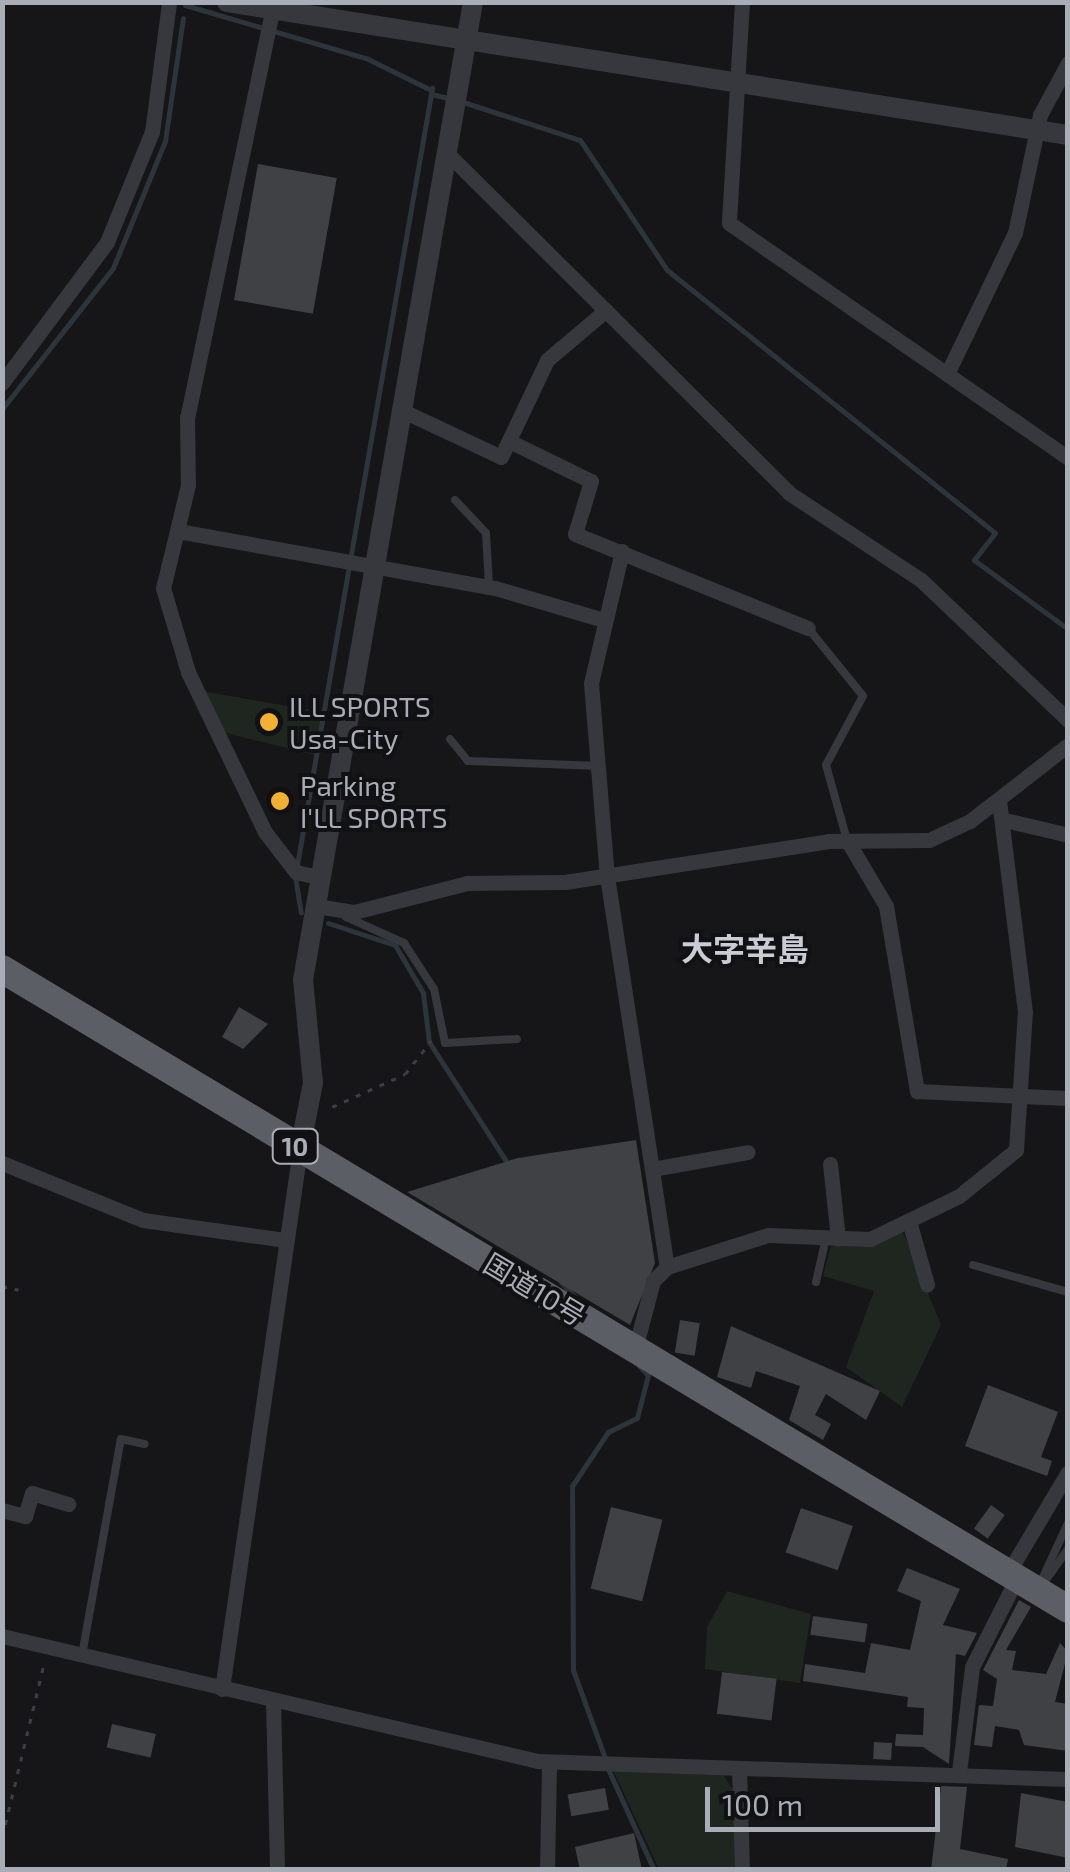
<!DOCTYPE html>
<meta charset="utf-8">
<style>
body{margin:0}
#map{position:relative;width:1070px;height:1872px;overflow:hidden;background:#161618;font-family:"Exo 2","Noto Sans JP",sans-serif}
div>[style]{position:absolute}
[style*='--x']{left:calc(var(--x)*1px);top:calc(var(--y)*1px);width:calc(var(--w)*1px);rotate:calc(var(--a)*1deg)}
.green>*{inset:0;background:#1e261f}
.stream>*{height:5px;margin:-2.5px;padding:0 2.5px;transform-origin:2.5px;border-radius:2.5px;background:#2c353c}
.building>*{inset:0;background:#404145;transform-origin:0 0}
.path>*{height:2.5px;margin-top:-1.25px;transform-origin:0;background:repeating-linear-gradient(90deg,#3d3f44 0 5px,transparent 0 13px)}
.service>*{height:8px;margin:-4px;padding:0 4px;transform-origin:4px;border-radius:4px;background:#37383d}
.minor>*{height:15px;margin:-7.5px;padding:0 7.5px;transform-origin:7.5px;border-radius:7.5px;background:#37383d}
.tertiary>*{height:20px;margin:-10px;padding:0 10px;transform-origin:10px;border-radius:10px;background:#37383d}
.trunk>*{height:28px;margin:-14px;padding:0 14px;transform-origin:14px;border-radius:14px;background:#5b5e65}
.dots>*{width:28px;height:28px;translate:-50% -50%;box-sizing:border-box;border:5px solid #111113;border-radius:50%}
span{translate:-50% -50%;white-space:nowrap;text-align:center;line-height:1.15;-webkit-text-stroke:8px #111113;paint-order:stroke}
.shield-label span{padding:2px 8px;background:#111113;border:2px solid;border-radius:8px;-webkit-text-stroke-width:0}
.shield-label{font-size:25px;color:#a8adb8;font-weight:700}
.poi-label{font-size:28px;color:#a8adb8}
.left{translate:0 -50%;text-align:left}
.street-label{font-size:28px;color:#a8adb8}
.quarter-label{font-size:32px;color:#c9ccd4;font-weight:700}
.frame{position:absolute;inset:0;border:5px solid #a8adb8;pointer-events:none}
.scale{position:absolute;left:705px;top:1787px;width:235px;height:45px;box-sizing:border-box;border:5px solid #a8adb8;border-top:0;padding-left:12px;font-size:30px;line-height:35px;white-space:nowrap;color:#a8adb8;-webkit-text-stroke:8px #111113;paint-order:stroke}
</style>
<div id="map">
<div class="green">
<div style="clip-path:polygon(201px 691px,322px 712px,315px 755px,222px 732px)"></div>
<div style="clip-path:polygon(903px 1232px,941px 1325px,902px 1407px,846px 1367px,874px 1291px,823px 1276px,831px 1246px)"></div>
<div style="clip-path:polygon(727px 1591px,811px 1614px,800px 1683px,705px 1669px,707px 1627px)"></div>
<div style="clip-path:polygon(613px 1770px,722px 1773px,734px 1791px,736px 1869px,659px 1869px)"></div>
</div>
<div class="stream">
<div style="--x:185;--y:5;--w:191;--a:16.4"></div>
<div style="--x:368;--y:59;--w:70;--a:26.2"></div>
<div style="--x:431;--y:94;--w:22;--a:13"></div>
<div style="--x:463;--y:102;--w:123;--a:18"></div>
<div style="--x:580;--y:140;--w:156;--a:56.2"></div>
<div style="--x:667;--y:270;--w:420;--a:38.7"></div>
<div style="--x:995;--y:533;--w:34;--a:128"></div>
<div style="--x:974;--y:560;--w:117;--a:36.3"></div>
<div style="--x:2;--y:409;--w:179;--a:-51.8"></div>
<div style="--x:113;--y:268;--w:137;--a:-67.7"></div>
<div style="--x:165;--y:141;--w:124;--a:-81.7"></div>
<div style="--x:297;--y:865;--w:789;--a:-80.14"></div>
<div style="--x:295;--y:876;--w:37;--a:81"></div>
<div style="--x:328;--y:923;--w:71;--a:18.2"></div>
<div style="--x:395;--y:945;--w:56;--a:59.7"></div>
<div style="--x:423;--y:993;--w:49;--a:83"></div>
<div style="--x:429;--y:1042;--w:149;--a:57.1"></div>
<div style="--x:561;--y:1282;--w:23;--a:47"></div>
<div style="--x:605;--y:1758;--w:94;--a:-110"></div>
<div style="--x:573;--y:1670;--w:184;--a:-90.3"></div>
<div style="--x:572;--y:1486;--w:65;--a:-56.3"></div>
<div style="--x:608;--y:1432;--w:32;--a:-26"></div>
<div style="--x:637;--y:1418;--w:44;--a:-75.7"></div>
<div style="--x:648;--y:1375;--w:13;--a:-135"></div>
<div style="--x:608;--y:1769;--w:111;--a:65.5"></div>
</div>
<div class="building">
<div style="left:258px;top:164px;width:80px;height:138px;rotate:10deg"></div>
<div style="clip-path:polygon(239px 1007px,268px 1024px,243px 1049px,222px 1037px)"></div>
<div style="clip-path:polygon(636px 1140px,655px 1263px,630px 1325px,407px 1192px,518px 1158px)"></div>
<div style="left:680px;top:1320px;width:20px;height:33px;rotate:9deg"></div>
<div style="clip-path:polygon(731px 1326px,880px 1391px,866px 1420px,826px 1394px,815px 1415px,831px 1424px,823px 1440px,789px 1420px,800px 1386px,756px 1371px,751px 1388px,717px 1377px)"></div>
<div style="clip-path:polygon(988px 1385px,1058px 1412px,1041px 1457px,1052px 1461px,1047px 1476px,965px 1446px)"></div>
<div style="left:991px;top:1505px;width:17px;height:29px;rotate:36deg"></div>
<div style="left:611px;top:1507px;width:53px;height:84px;rotate:14deg"></div>
<div style="left:801px;top:1508px;width:55px;height:47px;rotate:19deg"></div>
<div style="clip-path:polygon(907px 1568px,960px 1589px,943px 1625px,977px 1633px,965px 1656px,956px 1654px,949px 1764px,923px 1747px,895px 1746px,896px 1734px,923px 1735px,924px 1708px,907px 1707px,908px 1697px,803px 1681px,805px 1664px,865px 1673px,871px 1643px,910px 1650px,921px 1601px,897px 1591px)"></div>
<div style="clip-path:polygon(1019px 1600px,1031px 1607px,1006px 1650px,1016px 1651px,1012px 1670px,1046px 1674px,1060px 1643px,1068px 1652px,1055px 1702px,1068px 1704px,1068px 1751px,1024px 1745px,1019px 1730px,995px 1726px,992px 1747px,974px 1745px,979px 1705px,993px 1706px,997px 1679px,983px 1670px)"></div>
<div style="left:813px;top:1616px;width:55px;height:19px;rotate:8deg"></div>
<div style="left:722px;top:1672px;width:55px;height:42px;rotate:7deg"></div>
<div style="left:112px;top:1724px;width:45px;height:24px;rotate:13deg"></div>
<div style="left:874px;top:1742px;width:18px;height:17px;rotate:3deg"></div>
<div style="clip-path:polygon(941px 1786px,967px 1787px,960px 1849px,1008px 1859px,1006px 1870px,931px 1870px)"></div>
<div style="left:605px;top:1788px;width:22px;height:38px;rotate:80deg"></div>
<div style="clip-path:polygon(1021px 1793px,1068px 1802px,1068px 1858px,1015px 1847px)"></div>
<div style="clip-path:polygon(634px 1833px,642px 1870px,580px 1870px,575px 1847px)"></div>
</div>
<div class="path">
<div style="--x:332;--y:1107;--w:80;--a:-24.3"></div>
<div style="--x:405;--y:1074;--w:42;--a:-51.8"></div>
<div style="--x:2;--y:1286;--w:17;--a:13"></div>
<div style="--x:2;--y:1837;--w:179;--a:-76.4"></div>
</div>
<div class="service">
<div style="--x:455;--y:500;--w:45;--a:46.8"></div>
<div style="--x:486;--y:533;--w:54;--a:86.8"></div>
<div style="--x:808;--y:628;--w:87;--a:51"></div>
<div style="--x:863;--y:696;--w:78;--a:118.2"></div>
<div style="--x:826;--y:765;--w:78;--a:74.4"></div>
<div style="--x:450;--y:739;--w:28;--a:51"></div>
<div style="--x:468;--y:761;--w:131;--a:2.2"></div>
<div style="--x:346;--y:917;--w:64;--a:24.1"></div>
<div style="--x:404;--y:943;--w:55;--a:56.9"></div>
<div style="--x:434;--y:989;--w:55;--a:78.5"></div>
<div style="--x:445;--y:1043;--w:72;--a:-3.2"></div>
<div style="--x:973;--y:1265;--w:99;--a:15.9"></div>
<div style="--x:816;--y:1282;--w:45;--a:-77.2"></div>
<div style="--x:1039;--y:1586;--w:69;--a:-65.3"></div>
<div style="--x:1041;--y:1587;--w:47;--a:-54.6"></div>
<div style="--x:82;--y:1655;--w:219;--a:-79.8"></div>
<div style="--x:121;--y:1439;--w:24;--a:12"></div>
</div>
<div class="minor">
<div style="--x:274;--y:2;--w:424;--a:101.8"></div>
<div style="--x:187;--y:417;--w:68;--a:89.2"></div>
<div style="--x:188;--y:485;--w:106;--a:103.6"></div>
<div style="--x:163;--y:588;--w:88;--a:73.4"></div>
<div style="--x:188;--y:672;--w:178;--a:64.3"></div>
<div style="--x:265;--y:832;--w:51;--a:52.2"></div>
<div style="--x:296;--y:872;--w:26;--a:13"></div>
<div style="--x:742;--y:2;--w:221;--a:93.4"></div>
<div style="--x:729;--y:223;--w:412;--a:34.7"></div>
<div style="--x:445;--y:151;--w:485;--a:44.8"></div>
<div style="--x:789;--y:493;--w:158;--a:33.4"></div>
<div style="--x:921;--y:580;--w:203;--a:43.6"></div>
<div style="--x:947;--y:374;--w:157;--a:-64.3"></div>
<div style="--x:1015;--y:233;--w:121;--a:-78"></div>
<div style="--x:1040;--y:115;--w:59;--a:-61.7"></div>
<div style="--x:2;--y:383;--w:176;--a:-53.3"></div>
<div style="--x:107;--y:242;--w:119;--a:-67.8"></div>
<div style="--x:152;--y:132;--w:131;--a:-82.5"></div>
<div style="--x:401;--y:410;--w:110;--a:25.2"></div>
<div style="--x:501;--y:457;--w:107;--a:-64.6"></div>
<div style="--x:547;--y:360;--w:77;--a:-40.3"></div>
<div style="--x:509;--y:441;--w:91;--a:26"></div>
<div style="--x:591;--y:481;--w:55;--a:106.8"></div>
<div style="--x:575;--y:534;--w:251;--a:22"></div>
<div style="--x:178;--y:531;--w:322;--a:10.2"></div>
<div style="--x:495;--y:588;--w:109;--a:16.4"></div>
<div style="--x:622;--y:551;--w:136;--a:103.2"></div>
<div style="--x:591;--y:683;--w:194;--a:85.3"></div>
<div style="--x:607;--y:876;--w:396;--a:81.3"></div>
<div style="--x:1009;--y:821;--w:61;--a:13.3"></div>
<div style="--x:847;--y:840;--w:77;--a:59.4"></div>
<div style="--x:886;--y:906;--w:188;--a:80.5"></div>
<div style="--x:917;--y:1091;--w:151;--a:2.7"></div>
<div style="--x:316;--y:906;--w:38;--a:9"></div>
<div style="--x:354;--y:912;--w:117;--a:-14.4"></div>
<div style="--x:467;--y:883;--w:98;--a:-0.6"></div>
<div style="--x:565;--y:882;--w:267;--a:-8.8"></div>
<div style="--x:829;--y:841;--w:100;--a:-0.6"></div>
<div style="--x:929;--y:840;--w:45;--a:-24.9"></div>
<div style="--x:970;--y:821;--w:124;--a:-37.8"></div>
<div style="--x:2;--y:1163;--w:152;--a:22"></div>
<div style="--x:143;--y:1220;--w:143;--a:8"></div>
<div style="--x:830;--y:1164;--w:75;--a:83.9"></div>
<div style="--x:652;--y:1169;--w:97;--a:-10"></div>
<div style="--x:909;--y:1221;--w:66;--a:74.1"></div>
<div style="--x:635;--y:1349;--w:70;--a:-75.2"></div>
<div style="--x:653;--y:1281;--w:20;--a:-45"></div>
<div style="--x:667;--y:1267;--w:106;--a:-17.6"></div>
<div style="--x:768;--y:1235;--w:102;--a:2.2"></div>
<div style="--x:870;--y:1239;--w:99;--a:-25.8"></div>
<div style="--x:959;--y:1196;--w:73;--a:-38.9"></div>
<div style="--x:1016;--y:1150;--w:138;--a:-86.3"></div>
<div style="--x:1025;--y:1012;--w:214;--a:-97"></div>
<div style="--x:2;--y:1510;--w:24;--a:15"></div>
<div style="--x:25;--y:1516;--w:24;--a:-73"></div>
<div style="--x:32;--y:1493;--w:38;--a:17"></div>
<div style="--x:1008;--y:1573;--w:117;--a:-59.3"></div>
<div style="--x:2;--y:1636;--w:550;--a:13.13"></div>
<div style="--x:538;--y:1761;--w:530;--a:1.95"></div>
<div style="--x:222;--y:1689;--w:546;--a:-81.78"></div>
<div style="--x:273;--y:1702;--w:168;--a:88.6"></div>
<div style="--x:739;--y:1769;--w:101;--a:88.3"></div>
<div style="--x:959;--y:1772;--w:106;--a:-82.9"></div>
<div style="--x:972;--y:1667;--w:100;--a:-63.2"></div>
<div style="--x:547;--y:1870;--w:108;--a:-88.9"></div>
</div>
<div class="tertiary">
<div style="--x:227;--y:2;--w:851;--a:8.99"></div>
<div style="--x:300;--y:1149;--w:67;--a:-78.9"></div>
<div style="--x:313;--y:1083;--w:103;--a:-95.5"></div>
<div style="--x:303;--y:980;--w:993;--a:-80.14"></div>
</div>
<div class="trunk">
<div style="--x:2;--y:969;--w:1243;--a:30.98"></div>
</div>
<div class="dots">
<div style="left:269px;top:722px;background:#f2b134"></div>
<div style="left:280px;top:801px;background:#f2b134"></div>
</div>
<div class="shield-label">
<span style="left:295px;top:1146px">10</span>
</div>
<div class="poi-label">
<span class="left" style="left:289px;top:722px">ILL SPORTS<br>Usa-City</span>
<span class="left" style="left:300px;top:801px">Parking<br>I'LL SPORTS</span>
</div>
<div class="street-label">
<span style="left:535px;top:1289px;rotate:31deg">国道10号</span>
</div>
<div class="quarter-label">
<span style="left:745px;top:948px">大字辛島</span>
</div>
<div class="frame"></div>
<div class="scale">100 m</div>
</div>
